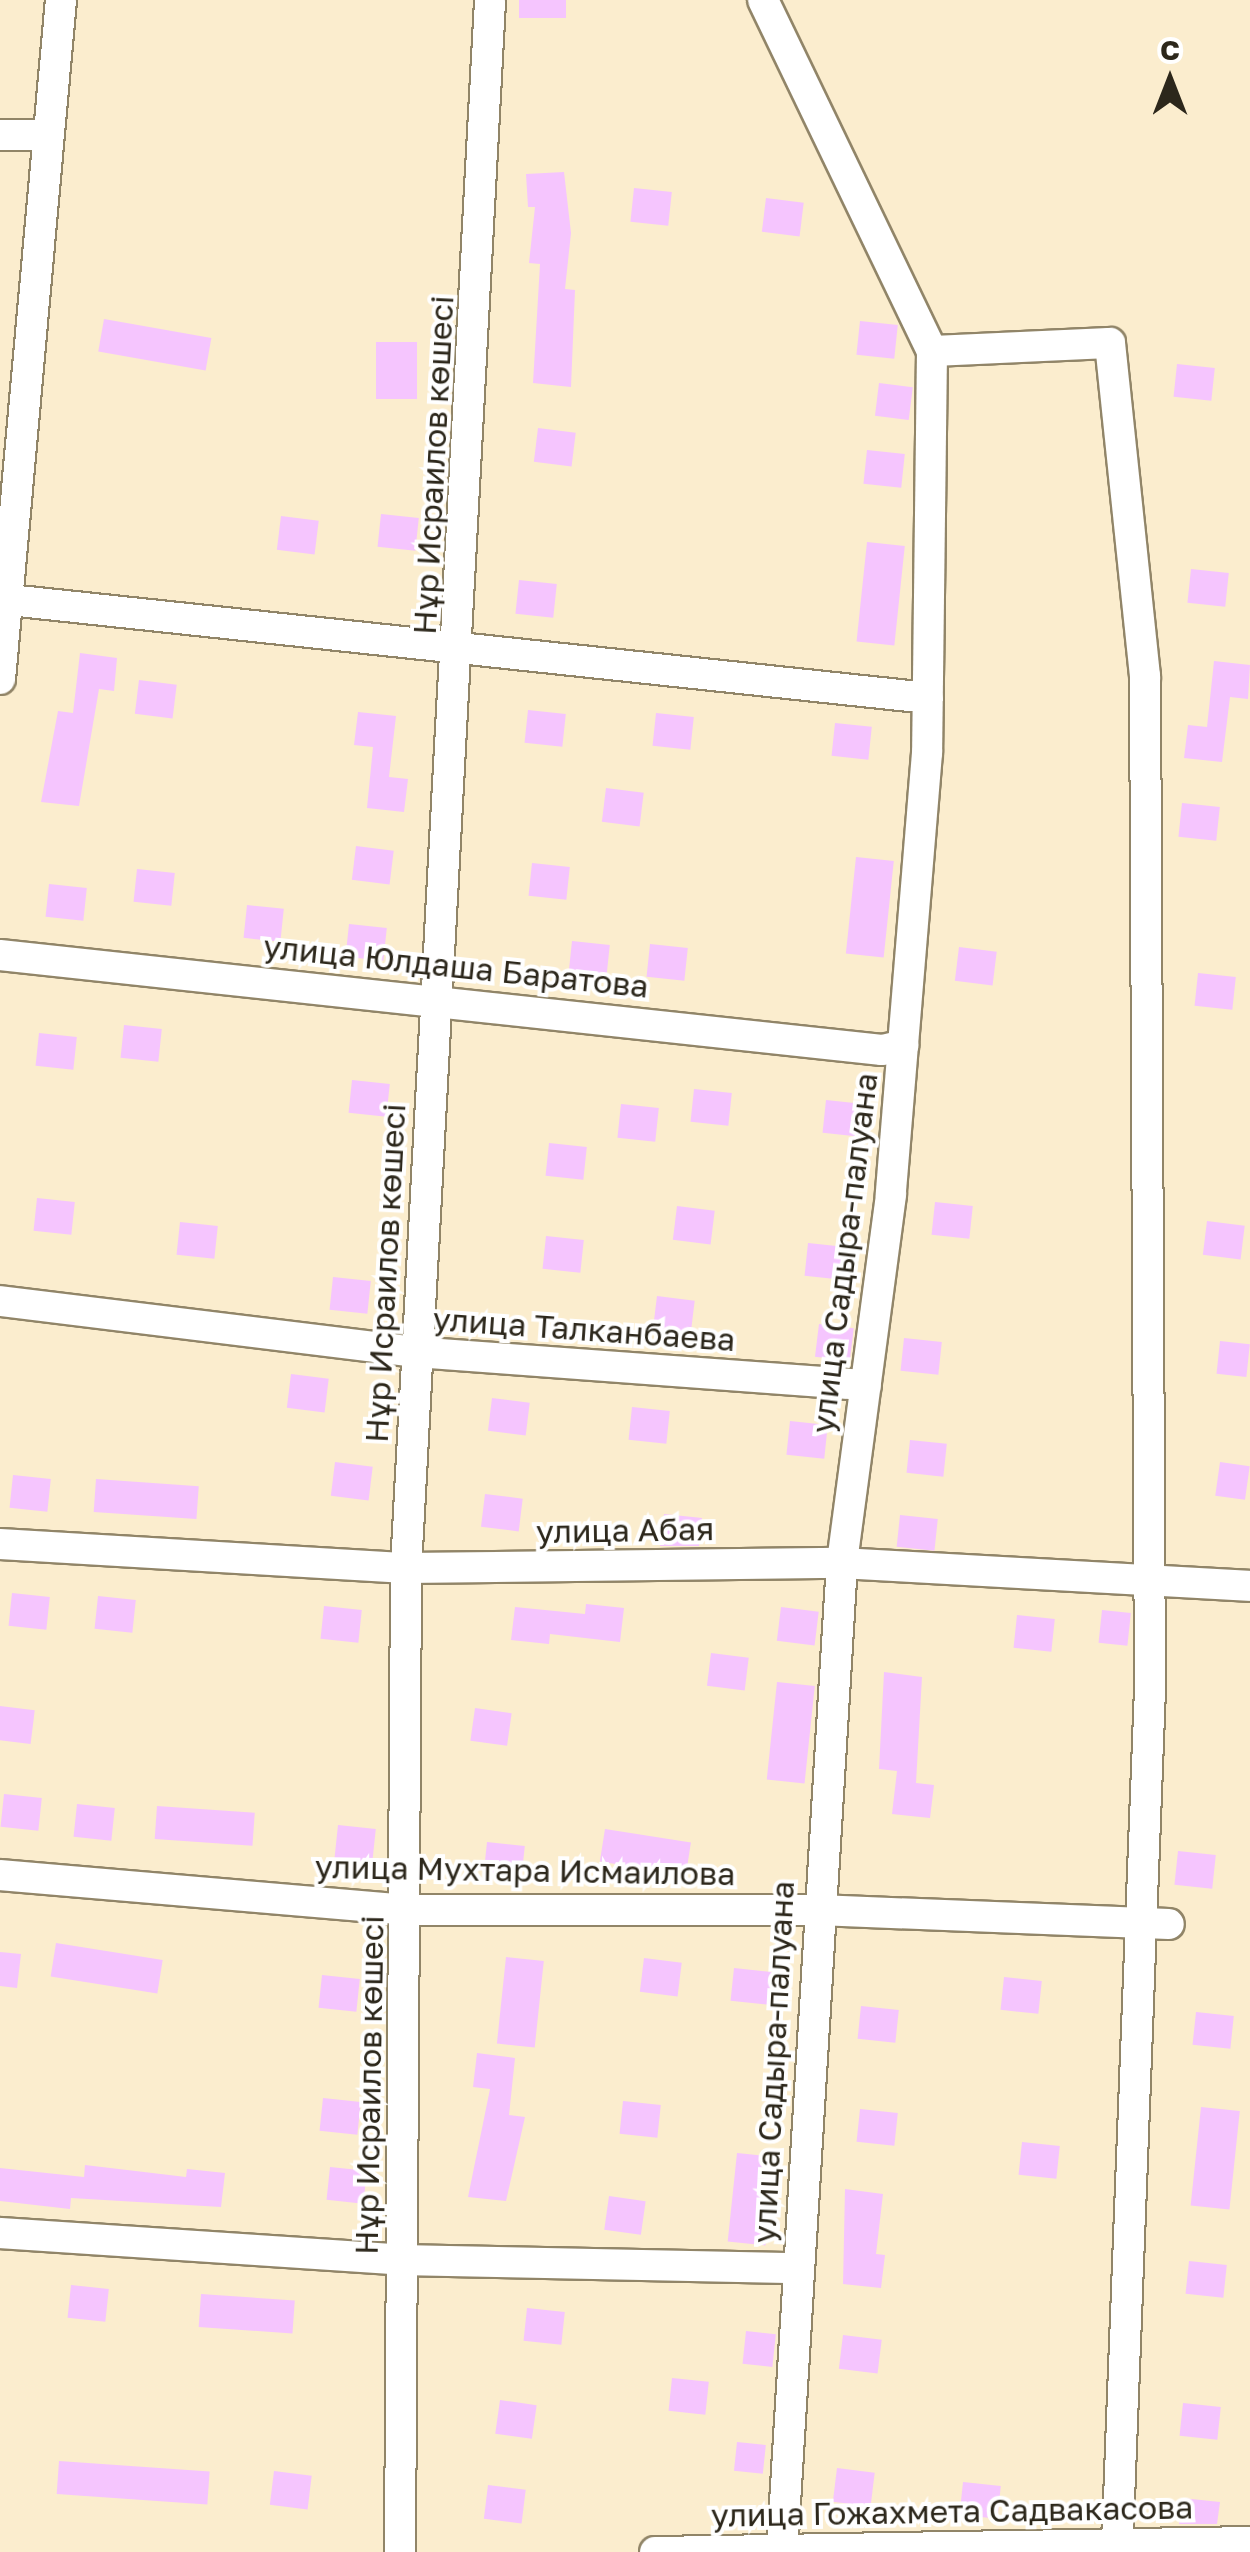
<!DOCTYPE html>
<meta charset="utf-8">
<style>
body{margin:0}
#map{position:relative;width:1250px;height:2552px;overflow:hidden;background:#fbedce;font-family:"Golos Text",sans-serif}
div>[style]{position:absolute}
[style*='--x']{left:calc(var(--x)*1px);top:calc(var(--y)*1px);width:calc(var(--w)*1px);rotate:calc(var(--a)*1deg)}
.building>*{inset:0;background:#f5c5fe;transform-origin:0 0}
.roads{filter:drop-shadow(2px 0 #918568) drop-shadow(-2px 0 #918568) drop-shadow(0 2px #918568) drop-shadow(0 -2px #918568)}
.minor>*{height:30px;margin:-15px;padding:0 15px;transform-origin:15px;border-radius:15px;background:#fff}
span{translate:-50% -50%;white-space:nowrap;text-align:center;line-height:1.15;-webkit-text-stroke:8px #fff;paint-order:stroke}
.street-label{font-size:32px;color:#2c271b}
.north{position:absolute;left:1120px;top:30px;width:100px;height:100px;-webkit-text-stroke:8px #fff;paint-order:stroke;rotate:0deg;font-size:28px;font-weight:700;line-height:40px;text-align:center;color:#2c271b}
.north::after{content:'';display:block;margin:auto;width:35px;height:45px;background:#2c271b;clip-path:polygon(50% 0,100% 100%,50% 72%,0 100%)}
</style>
<div id="map">
<div class="building">
<div style="left:519px;top:0;width:47px;height:18px"></div>
<div style="clip-path:polygon(564px 172px,571px 233px,565px 289px,575px 290px,571px 387px,533px 383px,540px 264px,529px 263px,535px 207px,528px 207px,526px 174px)"></div>
<div style="left:634px;top:188px;width:38px;height:34px;rotate:6deg"></div>
<div style="left:766px;top:198px;width:38px;height:34px;rotate:7deg"></div>
<div style="left:104px;top:319px;width:109px;height:33px;rotate:10deg"></div>
<div style="left:860px;top:321px;width:38px;height:34px;rotate:6deg"></div>
<div style="left:376px;top:342px;width:41px;height:57px"></div>
<div style="left:1177px;top:364px;width:38px;height:33px;rotate:6deg"></div>
<div style="left:879px;top:383px;width:34px;height:33px;rotate:7deg"></div>
<div style="left:538px;top:428px;width:38px;height:34px;rotate:7deg"></div>
<div style="left:867px;top:450px;width:38px;height:34px;rotate:6deg"></div>
<div style="left:381px;top:514px;width:38px;height:33px;rotate:6deg"></div>
<div style="left:281px;top:516px;width:38px;height:34px;rotate:7deg"></div>
<div style="left:867px;top:542px;width:38px;height:100px;rotate:6deg"></div>
<div style="left:1191px;top:569px;width:38px;height:34px;rotate:6deg"></div>
<div style="left:519px;top:580px;width:38px;height:34px;rotate:6deg"></div>
<div style="clip-path:polygon(80px 653px,117px 658px,114px 691px,99px 689px,79px 806px,41px 802px,58px 711px,73px 713px)"></div>
<div style="clip-path:polygon(1214px 661px,1250px 665px,1248px 699px,1230px 697px,1222px 762px,1184px 758px,1188px 725px,1207px 727px)"></div>
<div style="left:139px;top:680px;width:38px;height:34px;rotate:7deg"></div>
<div style="left:528px;top:710px;width:38px;height:33px;rotate:6deg"></div>
<div style="clip-path:polygon(358px 712px,396px 716px,389px 777px,408px 779px,404px 812px,367px 808px,373px 747px,354px 745px)"></div>
<div style="left:656px;top:713px;width:38px;height:33px;rotate:6deg"></div>
<div style="left:835px;top:723px;width:37px;height:33px;rotate:6deg"></div>
<div style="left:606px;top:788px;width:38px;height:34px;rotate:7deg"></div>
<div style="left:1182px;top:803px;width:38px;height:34px;rotate:6deg"></div>
<div style="left:356px;top:846px;width:38px;height:34px;rotate:7deg"></div>
<div style="left:856px;top:857px;width:38px;height:97px;rotate:6deg"></div>
<div style="left:532px;top:863px;width:38px;height:33px;rotate:6deg"></div>
<div style="left:137px;top:869px;width:38px;height:33px;rotate:6deg"></div>
<div style="left:49px;top:884px;width:38px;height:33px;rotate:6deg"></div>
<div style="left:247px;top:905px;width:37px;height:33px;rotate:6deg"></div>
<div style="left:349px;top:924px;width:38px;height:33px;rotate:6deg"></div>
<div style="left:572px;top:941px;width:38px;height:34px;rotate:6deg"></div>
<div style="left:650px;top:944px;width:38px;height:33px;rotate:6deg"></div>
<div style="left:959px;top:947px;width:38px;height:34px;rotate:7deg"></div>
<div style="left:1198px;top:973px;width:38px;height:33px;rotate:6deg"></div>
<div style="left:124px;top:1025px;width:38px;height:33px;rotate:6deg"></div>
<div style="left:39px;top:1033px;width:38px;height:33px;rotate:6deg"></div>
<div style="left:352px;top:1080px;width:38px;height:33px;rotate:6deg"></div>
<div style="left:694px;top:1089px;width:38px;height:33px;rotate:6deg"></div>
<div style="left:826px;top:1100px;width:38px;height:33px;rotate:6deg"></div>
<div style="left:621px;top:1104px;width:38px;height:34px;rotate:6deg"></div>
<div style="left:549px;top:1143px;width:38px;height:33px;rotate:6deg"></div>
<div style="left:37px;top:1198px;width:38px;height:33px;rotate:6deg"></div>
<div style="left:935px;top:1202px;width:38px;height:33px;rotate:6deg"></div>
<div style="left:677px;top:1206px;width:38px;height:34px;rotate:7deg"></div>
<div style="left:1207px;top:1221px;width:38px;height:34px;rotate:7deg"></div>
<div style="left:180px;top:1222px;width:38px;height:33px;rotate:6deg"></div>
<div style="left:546px;top:1236px;width:38px;height:33px;rotate:6deg"></div>
<div style="left:808px;top:1243px;width:38px;height:33px;rotate:6deg"></div>
<div style="left:333px;top:1277px;width:38px;height:33px;rotate:6deg"></div>
<div style="left:657px;top:1296px;width:38px;height:34px;rotate:7deg"></div>
<div style="left:819px;top:1324px;width:35px;height:33px;rotate:7deg"></div>
<div style="left:904px;top:1338px;width:38px;height:33px;rotate:6deg"></div>
<div style="left:1220px;top:1341px;width:30px;height:33px;rotate:6deg"></div>
<div style="left:291px;top:1374px;width:38px;height:34px;rotate:7deg"></div>
<div style="left:492px;top:1398px;width:38px;height:33px;rotate:7deg"></div>
<div style="left:632px;top:1407px;width:38px;height:33px;rotate:6deg"></div>
<div style="left:790px;top:1421px;width:38px;height:34px;rotate:6deg"></div>
<div style="left:910px;top:1440px;width:37px;height:33px;rotate:6deg"></div>
<div style="left:335px;top:1462px;width:38px;height:34px;rotate:7deg"></div>
<div style="left:1220px;top:1462px;width:30px;height:34px;rotate:8deg"></div>
<div style="left:13px;top:1475px;width:38px;height:33px;rotate:6deg"></div>
<div style="left:96px;top:1479px;width:103px;height:33px;rotate:4deg"></div>
<div style="left:485px;top:1494px;width:38px;height:33px;rotate:7deg"></div>
<div style="clip-path:polygon(664px 1514px,702px 1518px,699px 1546px,660px 1546px)"></div>
<div style="left:900px;top:1515px;width:38px;height:32px;rotate:6deg"></div>
<div style="left:12px;top:1593px;width:38px;height:33px;rotate:6deg"></div>
<div style="left:98px;top:1596px;width:38px;height:33px;rotate:6deg"></div>
<div style="clip-path:polygon(586px 1604px,624px 1608px,620px 1642px,550px 1634px,549px 1644px,511px 1640px,515px 1607px,585px 1614px)"></div>
<div style="left:324px;top:1606px;width:38px;height:33px;rotate:6deg"></div>
<div style="left:781px;top:1607px;width:38px;height:34px;rotate:7deg"></div>
<div style="left:1102px;top:1610px;width:29px;height:33px;rotate:6deg"></div>
<div style="left:1017px;top:1615px;width:38px;height:33px;rotate:6deg"></div>
<div style="left:711px;top:1653px;width:38px;height:33px;rotate:7deg"></div>
<div style="clip-path:polygon(884px 1672px,922px 1677px,916px 1783px,934px 1785px,930px 1818px,892px 1814px,897px 1771px,879px 1769px)"></div>
<div style="left:777px;top:1682px;width:38px;height:98px;rotate:6deg"></div>
<div style="left:0;top:1706px;width:35px;height:34px;rotate:7deg"></div>
<div style="left:475px;top:1708px;width:37px;height:33px;rotate:8deg"></div>
<div style="left:4px;top:1794px;width:38px;height:33px;rotate:6deg"></div>
<div style="left:77px;top:1804px;width:38px;height:33px;rotate:6deg"></div>
<div style="left:157px;top:1806px;width:98px;height:33px;rotate:4deg"></div>
<div style="left:338px;top:1825px;width:38px;height:34px;rotate:6deg"></div>
<div style="left:605px;top:1829px;width:87px;height:33px;rotate:9deg"></div>
<div style="left:487px;top:1842px;width:38px;height:33px;rotate:6deg"></div>
<div style="left:1178px;top:1851px;width:38px;height:34px;rotate:6deg"></div>
<div style="left:56px;top:1943px;width:108px;height:34px;rotate:9deg"></div>
<div style="clip-path:polygon(0 1952px,21px 1954px,17px 1988px,0 1986px)"></div>
<div style="left:506px;top:1957px;width:38px;height:87px;rotate:6deg"></div>
<div style="left:644px;top:1958px;width:38px;height:34px;rotate:7deg"></div>
<div style="left:734px;top:1968px;width:38px;height:33px;rotate:6deg"></div>
<div style="left:322px;top:1975px;width:38px;height:33px;rotate:6deg"></div>
<div style="left:1004px;top:1977px;width:38px;height:33px;rotate:6deg"></div>
<div style="left:861px;top:2006px;width:38px;height:33px;rotate:6deg"></div>
<div style="left:1196px;top:2012px;width:38px;height:33px;rotate:6deg"></div>
<div style="clip-path:polygon(477px 2053px,515px 2058px,509px 2115px,525px 2117px,506px 2201px,468px 2197px,490px 2089px,473px 2087px)"></div>
<div style="left:323px;top:2098px;width:38px;height:33px;rotate:6deg"></div>
<div style="left:623px;top:2101px;width:38px;height:33px;rotate:6deg"></div>
<div style="left:1201px;top:2107px;width:39px;height:99px;rotate:6deg"></div>
<div style="left:860px;top:2109px;width:38px;height:33px;rotate:6deg"></div>
<div style="left:1022px;top:2142px;width:38px;height:33px;rotate:6deg"></div>
<div style="left:737px;top:2153px;width:38px;height:89px;rotate:6deg"></div>
<div style="clip-path:polygon(85px 2165px,186px 2177px,187px 2169px,225px 2173px,221px 2207px,71px 2198px,70px 2209px,0 2201px,0 2168px,84px 2177px)"></div>
<div style="left:330px;top:2167px;width:37px;height:33px;rotate:6deg"></div>
<div style="clip-path:polygon(845px 2189px,883px 2194px,876px 2254px,885px 2255px,881px 2288px,843px 2284px)"></div>
<div style="left:609px;top:2196px;width:37px;height:34px;rotate:8deg"></div>
<div style="left:1189px;top:2261px;width:38px;height:33px;rotate:6deg"></div>
<div style="left:71px;top:2285px;width:38px;height:33px;rotate:6deg"></div>
<div style="left:201px;top:2294px;width:94px;height:33px;rotate:4deg"></div>
<div style="left:527px;top:2308px;width:38px;height:33px;rotate:6deg"></div>
<div style="left:746px;top:2331px;width:30px;height:33px;rotate:6deg"></div>
<div style="left:843px;top:2335px;width:39px;height:34px;rotate:7deg"></div>
<div style="left:672px;top:2378px;width:37px;height:33px;rotate:6deg"></div>
<div style="left:500px;top:2400px;width:37px;height:34px;rotate:8deg"></div>
<div style="left:1183px;top:2403px;width:38px;height:33px;rotate:6deg"></div>
<div style="left:737px;top:2442px;width:29px;height:29px;rotate:6deg"></div>
<div style="left:59px;top:2461px;width:151px;height:33px;rotate:4deg"></div>
<div style="left:837px;top:2468px;width:38px;height:34px;rotate:7deg"></div>
<div style="left:274px;top:2471px;width:38px;height:34px;rotate:7deg"></div>
<div style="left:963px;top:2482px;width:38px;height:33px;rotate:6deg"></div>
<div style="left:488px;top:2485px;width:38px;height:34px;rotate:7deg"></div>
<div style="clip-path:polygon(1182px 2498px,1220px 2502px,1217px 2524px,1179px 2524px)"></div>
</div>
<div class="roads">
<div class="minor">
<div style="--x:763;--y:0;--w:390;--a:64.3"></div>
<div style="--x:932;--y:351;--w:402;--a:90.7"></div>
<div style="--x:927;--y:753;--w:443;--a:94.7"></div>
<div style="--x:891;--y:1195;--w:371;--a:97.6"></div>
<div style="--x:842;--y:1563;--w:991;--a:93.47"></div>
<div style="--x:0;--y:135;--w:48;--a:0"></div>
<div style="--x:932;--y:351;--w:178;--a:-2.6"></div>
<div style="--x:1110;--y:343;--w:335;--a:84"></div>
<div style="--x:1145;--y:676;--w:1013;--a:89.72"></div>
<div style="--x:1150;--y:1689;--w:864;--a:92.19"></div>
<div style="--x:0;--y:599;--w:933;--a:6.09"></div>
<div style="--x:0;--y:679;--w:682;--a:-84.87"></div>
<div style="--x:0;--y:955;--w:887;--a:6.15"></div>
<div style="--x:882;--y:1050;--w:22;--a:-13"></div>
<div style="--x:0;--y:1301;--w:417;--a:7"></div>
<div style="--x:414;--y:1352;--w:453;--a:4.2"></div>
<div style="--x:0;--y:1544;--w:407;--a:3.4"></div>
<div style="--x:406;--y:1568;--w:436;--a:-0.7"></div>
<div style="--x:842;--y:1563;--w:409;--a:3.2"></div>
<div style="--x:0;--y:1875;--w:408;--a:4.9"></div>
<div style="--x:406;--y:1910;--w:412;--a:0"></div>
<div style="--x:818;--y:1910;--w:351;--a:2.3"></div>
<div style="--x:0;--y:2233;--w:404;--a:3.8"></div>
<div style="--x:403;--y:2260;--w:393;--a:1.2"></div>
<div style="--x:400;--y:2552;--w:984;--a:-89.65"></div>
<div style="--x:406;--y:1568;--w:1570;--a:-86.93"></div>
<div style="--x:655;--y:2552;--w:595;--a:-0.96"></div>
</div>
</div>
<div class="street-label">
<span style="left:433px;top:465px;rotate:-87deg">Нұр Исраилов көшесі</span>
<span style="left:456px;top:966px;rotate:6deg">улица Юлдаша Баратова</span>
<span style="left:844px;top:1253px;rotate:-83deg">улица Садыра-палуана</span>
<span style="left:385px;top:1273px;rotate:-87deg">Нұр Исраилов көшесі</span>
<span style="left:584px;top:1329px;rotate:4deg">улица Талканбаева</span>
<span style="left:625px;top:1530px;rotate:-1deg">улица Абая</span>
<span style="left:525px;top:1870px;rotate:1deg">улица Мухтара Исмаилова</span>
<span style="left:773px;top:2062px;rotate:-87deg">улица Садыра-палуана</span>
<span style="left:369px;top:2085px;rotate:-89deg">Нұр Исраилов көшесі</span>
<span style="left:952px;top:2511px;rotate:-1deg">улица Гожахмета Садвакасова</span>
</div>
<div class="north">С</div>
</div>
